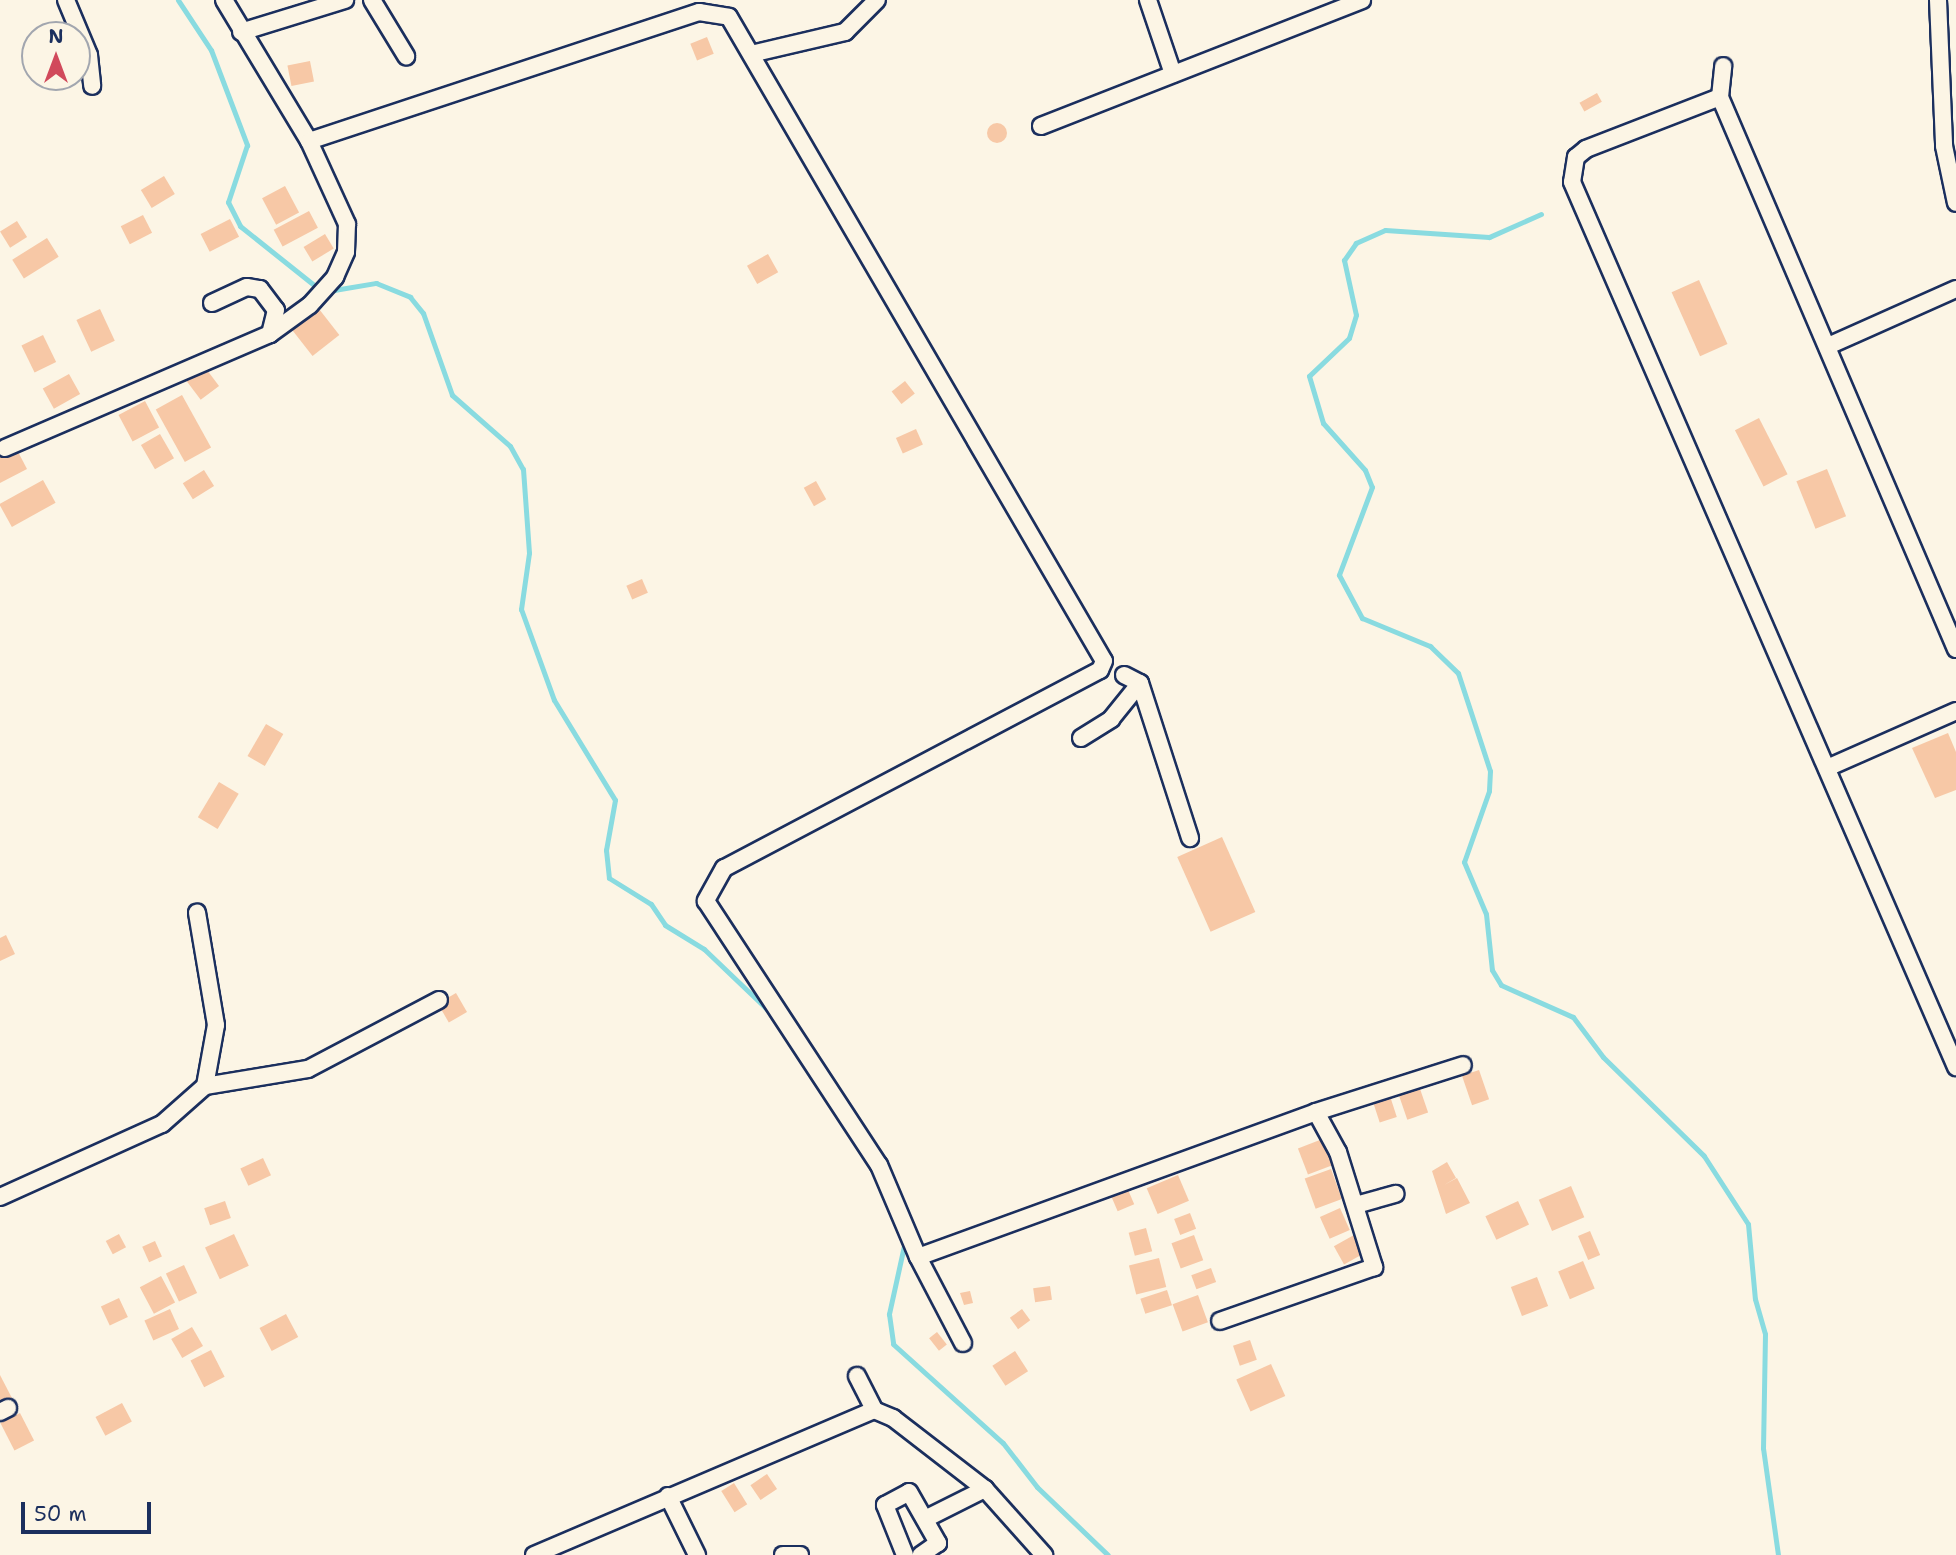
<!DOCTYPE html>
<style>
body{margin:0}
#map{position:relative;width:1956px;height:1555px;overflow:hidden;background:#fcf5e5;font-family:"Shantell Sans",sans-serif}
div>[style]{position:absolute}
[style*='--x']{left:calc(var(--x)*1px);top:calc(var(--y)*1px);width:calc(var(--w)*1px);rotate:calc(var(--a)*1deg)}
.stream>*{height:5px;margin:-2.5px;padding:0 2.5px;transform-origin:2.5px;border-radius:2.5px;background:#89dbe0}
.building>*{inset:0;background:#f7c8a6;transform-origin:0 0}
.round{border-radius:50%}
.roads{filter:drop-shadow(2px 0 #1b2f5e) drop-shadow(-2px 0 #1b2f5e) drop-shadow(0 2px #1b2f5e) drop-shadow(0 -2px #1b2f5e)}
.minor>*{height:16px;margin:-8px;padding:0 8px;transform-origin:8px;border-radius:8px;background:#fcf5e5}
span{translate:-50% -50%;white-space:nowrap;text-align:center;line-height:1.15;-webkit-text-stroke:6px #fcf5e5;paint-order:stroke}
.north{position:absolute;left:21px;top:21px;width:70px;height:70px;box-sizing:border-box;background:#fcf5e5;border:2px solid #a2a6af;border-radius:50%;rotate:0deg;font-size:19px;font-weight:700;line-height:28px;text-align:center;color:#1b2f5e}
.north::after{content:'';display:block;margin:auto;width:24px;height:32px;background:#d1495b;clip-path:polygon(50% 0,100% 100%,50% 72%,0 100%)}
.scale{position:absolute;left:21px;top:1502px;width:130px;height:32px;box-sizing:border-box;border:4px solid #1b2f5e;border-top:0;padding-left:9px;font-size:21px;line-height:24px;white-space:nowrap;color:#1b2f5e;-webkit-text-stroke:5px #fcf5e5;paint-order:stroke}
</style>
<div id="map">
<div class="stream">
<div style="--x:178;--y:0;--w:60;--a:56.6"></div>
<div style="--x:211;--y:50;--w:102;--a:69.2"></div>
<div style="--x:247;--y:145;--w:60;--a:108.4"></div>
<div style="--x:228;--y:202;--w:27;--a:63"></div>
<div style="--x:240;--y:226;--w:95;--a:38.6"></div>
<div style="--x:314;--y:285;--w:21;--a:14"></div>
<div style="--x:334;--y:290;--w:43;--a:-9.5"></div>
<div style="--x:376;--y:283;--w:37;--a:22"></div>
<div style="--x:410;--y:297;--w:21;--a:51"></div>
<div style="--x:423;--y:313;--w:87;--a:70.5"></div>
<div style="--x:452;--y:395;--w:77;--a:41.3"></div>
<div style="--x:510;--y:446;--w:26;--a:61"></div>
<div style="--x:523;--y:469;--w:84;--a:85.9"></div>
<div style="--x:529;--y:553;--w:57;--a:98.1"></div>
<div style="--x:521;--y:609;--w:97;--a:70.1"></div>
<div style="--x:554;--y:700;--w:117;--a:58.6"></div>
<div style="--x:615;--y:800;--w:51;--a:100.2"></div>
<div style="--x:606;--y:850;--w:28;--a:84"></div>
<div style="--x:609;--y:878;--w:49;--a:31.8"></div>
<div style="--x:651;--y:904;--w:25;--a:56"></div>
<div style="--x:665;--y:925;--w:46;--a:31.6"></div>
<div style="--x:704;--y:949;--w:91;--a:43.7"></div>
<div style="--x:1541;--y:214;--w:57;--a:156.1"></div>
<div style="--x:1489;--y:237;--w:104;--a:-176.1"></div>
<div style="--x:1385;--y:230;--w:32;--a:156"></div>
<div style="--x:1356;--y:243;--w:21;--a:125"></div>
<div style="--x:1344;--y:260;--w:56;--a:77.7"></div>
<div style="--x:1356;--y:315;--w:24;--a:107"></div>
<div style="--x:1349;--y:338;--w:55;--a:136.5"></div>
<div style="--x:1309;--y:376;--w:49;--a:73.4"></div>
<div style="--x:1323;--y:423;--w:63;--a:48.2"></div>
<div style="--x:1365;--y:470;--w:18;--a:68"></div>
<div style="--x:1372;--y:487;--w:94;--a:110.6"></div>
<div style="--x:1339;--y:575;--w:49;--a:61.9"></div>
<div style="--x:1362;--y:618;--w:74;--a:22.4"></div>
<div style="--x:1430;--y:646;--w:39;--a:44"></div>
<div style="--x:1458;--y:673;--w:103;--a:71.9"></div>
<div style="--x:1490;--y:771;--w:20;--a:93"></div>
<div style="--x:1489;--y:791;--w:75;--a:109.4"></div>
<div style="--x:1464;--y:862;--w:56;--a:67.1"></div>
<div style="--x:1486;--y:914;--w:56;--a:83.9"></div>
<div style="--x:1492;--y:970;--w:17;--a:59"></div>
<div style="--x:1501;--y:985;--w:79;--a:24"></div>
<div style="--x:1573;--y:1017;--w:50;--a:53.1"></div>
<div style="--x:1603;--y:1057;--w:141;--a:44.4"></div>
<div style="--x:1704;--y:1156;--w:81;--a:57.1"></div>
<div style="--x:1748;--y:1224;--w:75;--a:84.7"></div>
<div style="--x:1755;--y:1299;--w:36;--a:74"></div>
<div style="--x:1765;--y:1334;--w:114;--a:91"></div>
<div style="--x:1763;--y:1448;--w:108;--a:82"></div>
<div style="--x:905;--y:1241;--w:75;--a:102.4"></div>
<div style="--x:889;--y:1314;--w:30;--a:82"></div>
<div style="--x:893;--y:1344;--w:148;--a:42"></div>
<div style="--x:1003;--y:1443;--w:56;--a:52.3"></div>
<div style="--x:1037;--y:1487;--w:98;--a:43.8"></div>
</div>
<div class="building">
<div style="left:707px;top:37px;width:18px;height:18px;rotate:68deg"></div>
<div style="left:310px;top:61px;width:21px;height:23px;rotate:79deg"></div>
<div style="left:1597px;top:93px;width:10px;height:20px;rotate:61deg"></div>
<div class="round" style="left:987px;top:123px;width:20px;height:20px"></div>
<div style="left:164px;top:176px;width:21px;height:27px;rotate:59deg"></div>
<div style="left:285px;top:186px;width:30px;height:26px;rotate:62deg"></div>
<div style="left:309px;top:211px;width:19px;height:40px;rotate:62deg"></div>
<div style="left:143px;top:215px;width:20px;height:25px;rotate:63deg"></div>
<div style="left:230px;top:219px;width:20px;height:33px;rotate:63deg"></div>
<div style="left:17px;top:221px;width:19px;height:20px;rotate:58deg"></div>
<div style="left:325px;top:234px;width:17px;height:25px;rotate:59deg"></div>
<div style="left:47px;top:238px;width:22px;height:41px;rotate:58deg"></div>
<div style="left:768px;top:254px;width:21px;height:24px;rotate:61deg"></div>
<div style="left:1699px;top:280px;width:70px;height:30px;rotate:66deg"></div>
<div style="left:100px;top:309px;width:35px;height:26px;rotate:65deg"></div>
<div style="left:319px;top:309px;width:33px;height:34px;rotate:52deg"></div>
<div style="left:43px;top:335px;width:30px;height:24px;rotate:64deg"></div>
<div style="left:204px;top:366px;width:25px;height:23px;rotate:53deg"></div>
<div style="left:69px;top:374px;width:23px;height:30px;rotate:61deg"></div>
<div style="left:905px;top:381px;width:16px;height:17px;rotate:52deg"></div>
<div style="left:182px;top:395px;width:60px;height:30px;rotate:61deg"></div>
<div style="left:145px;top:401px;width:30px;height:30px;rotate:62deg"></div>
<div style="left:1759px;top:418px;width:63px;height:27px;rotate:63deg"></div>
<div style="left:916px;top:429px;width:17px;height:22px;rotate:66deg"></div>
<div style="left:160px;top:434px;width:28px;height:22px;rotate:60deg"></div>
<div style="clip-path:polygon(15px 446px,27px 469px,0 483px,0 454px)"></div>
<div style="left:1827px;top:469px;width:51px;height:33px;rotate:68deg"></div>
<div style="left:204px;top:470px;width:19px;height:25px;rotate:58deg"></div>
<div style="left:43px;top:480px;width:26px;height:50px;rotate:61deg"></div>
<div style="left:816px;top:481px;width:21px;height:14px;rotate:61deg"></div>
<div style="left:642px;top:579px;width:15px;height:17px;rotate:67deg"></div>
<div style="left:266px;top:724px;width:20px;height:37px;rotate:30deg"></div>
<div style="clip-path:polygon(1948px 733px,1956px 752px,1956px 790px,1935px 798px,1912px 748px)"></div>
<div style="left:219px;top:782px;width:23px;height:41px;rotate:31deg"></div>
<div style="left:1222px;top:837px;width:82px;height:49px;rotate:66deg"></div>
<div style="clip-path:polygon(6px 935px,15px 954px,0 961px,0 938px)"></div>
<div style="left:456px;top:993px;width:22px;height:21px;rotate:60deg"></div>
<div style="left:1479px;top:1070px;width:31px;height:18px;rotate:71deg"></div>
<div style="left:1419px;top:1086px;width:28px;height:22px;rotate:71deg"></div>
<div style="left:1390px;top:1096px;width:22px;height:18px;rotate:72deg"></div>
<div style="left:1325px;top:1138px;width:28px;height:29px;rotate:69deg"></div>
<div style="left:263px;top:1158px;width:19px;height:25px;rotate:65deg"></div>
<div style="clip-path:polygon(1447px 1162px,1456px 1178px,1444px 1185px,1457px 1178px,1470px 1203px,1446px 1214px,1432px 1171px)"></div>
<div style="left:1331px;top:1169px;width:32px;height:28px;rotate:70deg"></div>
<div style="left:1178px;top:1175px;width:28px;height:34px;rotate:67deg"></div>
<div style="left:1126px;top:1185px;width:21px;height:18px;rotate:67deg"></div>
<div style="left:1571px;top:1186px;width:34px;height:35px;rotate:67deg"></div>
<div style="left:225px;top:1201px;width:18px;height:22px;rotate:71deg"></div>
<div style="left:1518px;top:1201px;width:26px;height:36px;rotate:65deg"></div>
<div style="left:1340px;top:1208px;width:24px;height:22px;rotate:66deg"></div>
<div style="left:1190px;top:1213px;width:17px;height:17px;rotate:69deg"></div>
<div style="left:1146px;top:1228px;width:24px;height:18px;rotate:75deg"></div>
<div style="left:1590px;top:1231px;width:26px;height:13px;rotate:67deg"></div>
<div style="left:119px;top:1234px;width:15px;height:15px;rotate:62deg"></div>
<div style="left:234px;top:1234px;width:35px;height:32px;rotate:65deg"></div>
<div style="left:1194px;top:1235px;width:27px;height:24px;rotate:70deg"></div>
<div style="left:1354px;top:1235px;width:21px;height:23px;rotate:61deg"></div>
<div style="left:155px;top:1241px;width:17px;height:14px;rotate:66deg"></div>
<div style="left:1159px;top:1258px;width:30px;height:31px;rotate:76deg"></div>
<div style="left:1583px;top:1261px;width:30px;height:27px;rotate:67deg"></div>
<div style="left:184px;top:1265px;width:31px;height:20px;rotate:65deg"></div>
<div style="left:1211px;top:1268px;width:15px;height:21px;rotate:70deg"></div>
<div style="left:161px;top:1276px;width:30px;height:24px;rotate:62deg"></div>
<div style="left:1537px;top:1277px;width:31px;height:28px;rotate:69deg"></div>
<div style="left:1050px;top:1286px;width:14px;height:17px;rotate:82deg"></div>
<div style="left:1167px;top:1290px;width:16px;height:28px;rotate:72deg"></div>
<div style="clip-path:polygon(970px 1291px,973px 1303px,964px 1305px,960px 1293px)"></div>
<div style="left:1198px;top:1295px;width:29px;height:27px;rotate:70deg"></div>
<div style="left:119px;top:1298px;width:21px;height:20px;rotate:65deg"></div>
<div style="left:170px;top:1309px;width:22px;height:28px;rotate:66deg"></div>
<div style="left:1022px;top:1309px;width:14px;height:15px;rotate:54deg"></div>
<div style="left:286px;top:1314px;width:26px;height:30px;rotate:62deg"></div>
<div style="left:192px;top:1327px;width:22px;height:24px;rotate:60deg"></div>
<div style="left:937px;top:1332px;width:16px;height:10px;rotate:52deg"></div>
<div style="left:1250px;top:1340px;width:21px;height:18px;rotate:71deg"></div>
<div style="left:211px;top:1350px;width:30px;height:23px;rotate:63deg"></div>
<div style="left:1015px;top:1351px;width:24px;height:27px;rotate:57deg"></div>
<div style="left:1271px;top:1364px;width:35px;height:38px;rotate:66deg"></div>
<div style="clip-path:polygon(0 1375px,14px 1402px,0 1410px)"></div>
<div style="left:122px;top:1403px;width:21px;height:30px;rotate:62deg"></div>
<div style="left:20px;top:1413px;width:31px;height:22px;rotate:63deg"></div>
<div style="left:767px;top:1474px;width:18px;height:20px;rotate:56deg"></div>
<div style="left:734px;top:1483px;width:25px;height:15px;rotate:58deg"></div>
</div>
<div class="roads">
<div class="minor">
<div style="--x:66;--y:0;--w:60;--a:67.3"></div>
<div style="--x:89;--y:55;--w:31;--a:84"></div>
<div style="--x:224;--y:0;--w:165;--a:58.9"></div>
<div style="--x:309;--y:141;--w:411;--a:-18.3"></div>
<div style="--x:699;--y:12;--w:30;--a:9"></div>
<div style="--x:729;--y:17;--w:745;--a:59.79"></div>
<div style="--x:1104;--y:661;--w:10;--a:114"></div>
<div style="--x:1100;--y:670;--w:425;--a:152.2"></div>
<div style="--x:724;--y:868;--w:38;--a:119"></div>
<div style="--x:706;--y:901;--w:316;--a:56.8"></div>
<div style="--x:879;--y:1165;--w:100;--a:67"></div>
<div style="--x:918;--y:1257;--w:424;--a:-20"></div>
<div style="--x:1316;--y:1112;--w:46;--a:61.2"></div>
<div style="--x:1338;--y:1152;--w:121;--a:72.6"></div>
<div style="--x:1374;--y:1267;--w:163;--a:160.7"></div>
<div style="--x:372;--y:0;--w:66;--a:58.7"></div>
<div style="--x:1148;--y:0;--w:78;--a:71.3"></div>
<div style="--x:1938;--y:0;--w:146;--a:87.6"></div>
<div style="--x:1944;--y:146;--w:58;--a:78.1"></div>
<div style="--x:241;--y:32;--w:109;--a:-17.1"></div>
<div style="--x:751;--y:54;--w:97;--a:-13.2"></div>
<div style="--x:845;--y:32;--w:45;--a:-45"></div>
<div style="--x:1720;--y:97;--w:31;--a:-84"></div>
<div style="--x:1041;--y:126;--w:345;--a:-21.4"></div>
<div style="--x:212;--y:303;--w:38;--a:-25"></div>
<div style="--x:247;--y:287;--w:13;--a:9"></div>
<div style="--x:260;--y:289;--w:26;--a:53"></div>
<div style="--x:276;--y:310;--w:25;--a:104"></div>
<div style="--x:1828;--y:346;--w:140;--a:-24"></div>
<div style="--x:5;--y:448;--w:288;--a:-23.3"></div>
<div style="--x:270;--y:334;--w:49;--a:-35.9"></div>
<div style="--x:310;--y:305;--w:38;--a:-48"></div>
<div style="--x:335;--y:277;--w:27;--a:-66"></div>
<div style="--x:346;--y:252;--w:28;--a:-88"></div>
<div style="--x:347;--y:224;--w:91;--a:-114.6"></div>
<div style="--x:1956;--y:649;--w:600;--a:-113.15"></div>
<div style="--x:1720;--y:97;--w:144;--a:158.8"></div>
<div style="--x:1586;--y:149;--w:13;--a:141"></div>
<div style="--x:1576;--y:157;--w:25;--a:99"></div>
<div style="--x:1572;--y:182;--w:965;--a:66.54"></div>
<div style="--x:1124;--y:675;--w:18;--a:27"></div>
<div style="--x:1140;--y:683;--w:163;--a:72.1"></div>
<div style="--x:1081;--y:738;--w:36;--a:-32"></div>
<div style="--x:1111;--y:719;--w:46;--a:-51.1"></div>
<div style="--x:1827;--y:768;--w:141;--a:-23.8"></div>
<div style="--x:205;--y:1086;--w:104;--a:-9.4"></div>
<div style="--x:308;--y:1069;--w:148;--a:-27.8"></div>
<div style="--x:1316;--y:1112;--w:154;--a:-17.7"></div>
<div style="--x:0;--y:1197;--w:178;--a:-24.3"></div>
<div style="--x:162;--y:1124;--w:57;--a:-41.5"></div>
<div style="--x:205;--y:1086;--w:62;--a:-79.8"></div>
<div style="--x:216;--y:1025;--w:114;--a:-99.6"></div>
<div style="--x:1356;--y:1205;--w:41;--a:-15.8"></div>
<div style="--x:918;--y:1257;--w:97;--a:62.4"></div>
<div style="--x:857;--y:1376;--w:38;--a:63"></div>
<div style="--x:0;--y:1412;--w:9;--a:-27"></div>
<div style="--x:668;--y:1496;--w:66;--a:63.8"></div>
<div style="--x:927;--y:1518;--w:65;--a:-26.6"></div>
<div style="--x:534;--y:1555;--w:370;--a:-23.1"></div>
<div style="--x:874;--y:1410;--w:21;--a:23"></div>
<div style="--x:893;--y:1418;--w:116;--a:37.7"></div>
<div style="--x:985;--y:1489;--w:89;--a:48.2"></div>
<div style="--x:783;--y:1555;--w:17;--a:0"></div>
<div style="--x:905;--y:1555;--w:54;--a:-111.8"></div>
<div style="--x:885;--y:1505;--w:27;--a:-28"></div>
<div style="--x:909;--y:1492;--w:59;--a:60.4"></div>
<div style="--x:938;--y:1543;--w:21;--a:145"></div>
</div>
</div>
<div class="north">N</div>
<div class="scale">50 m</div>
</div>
